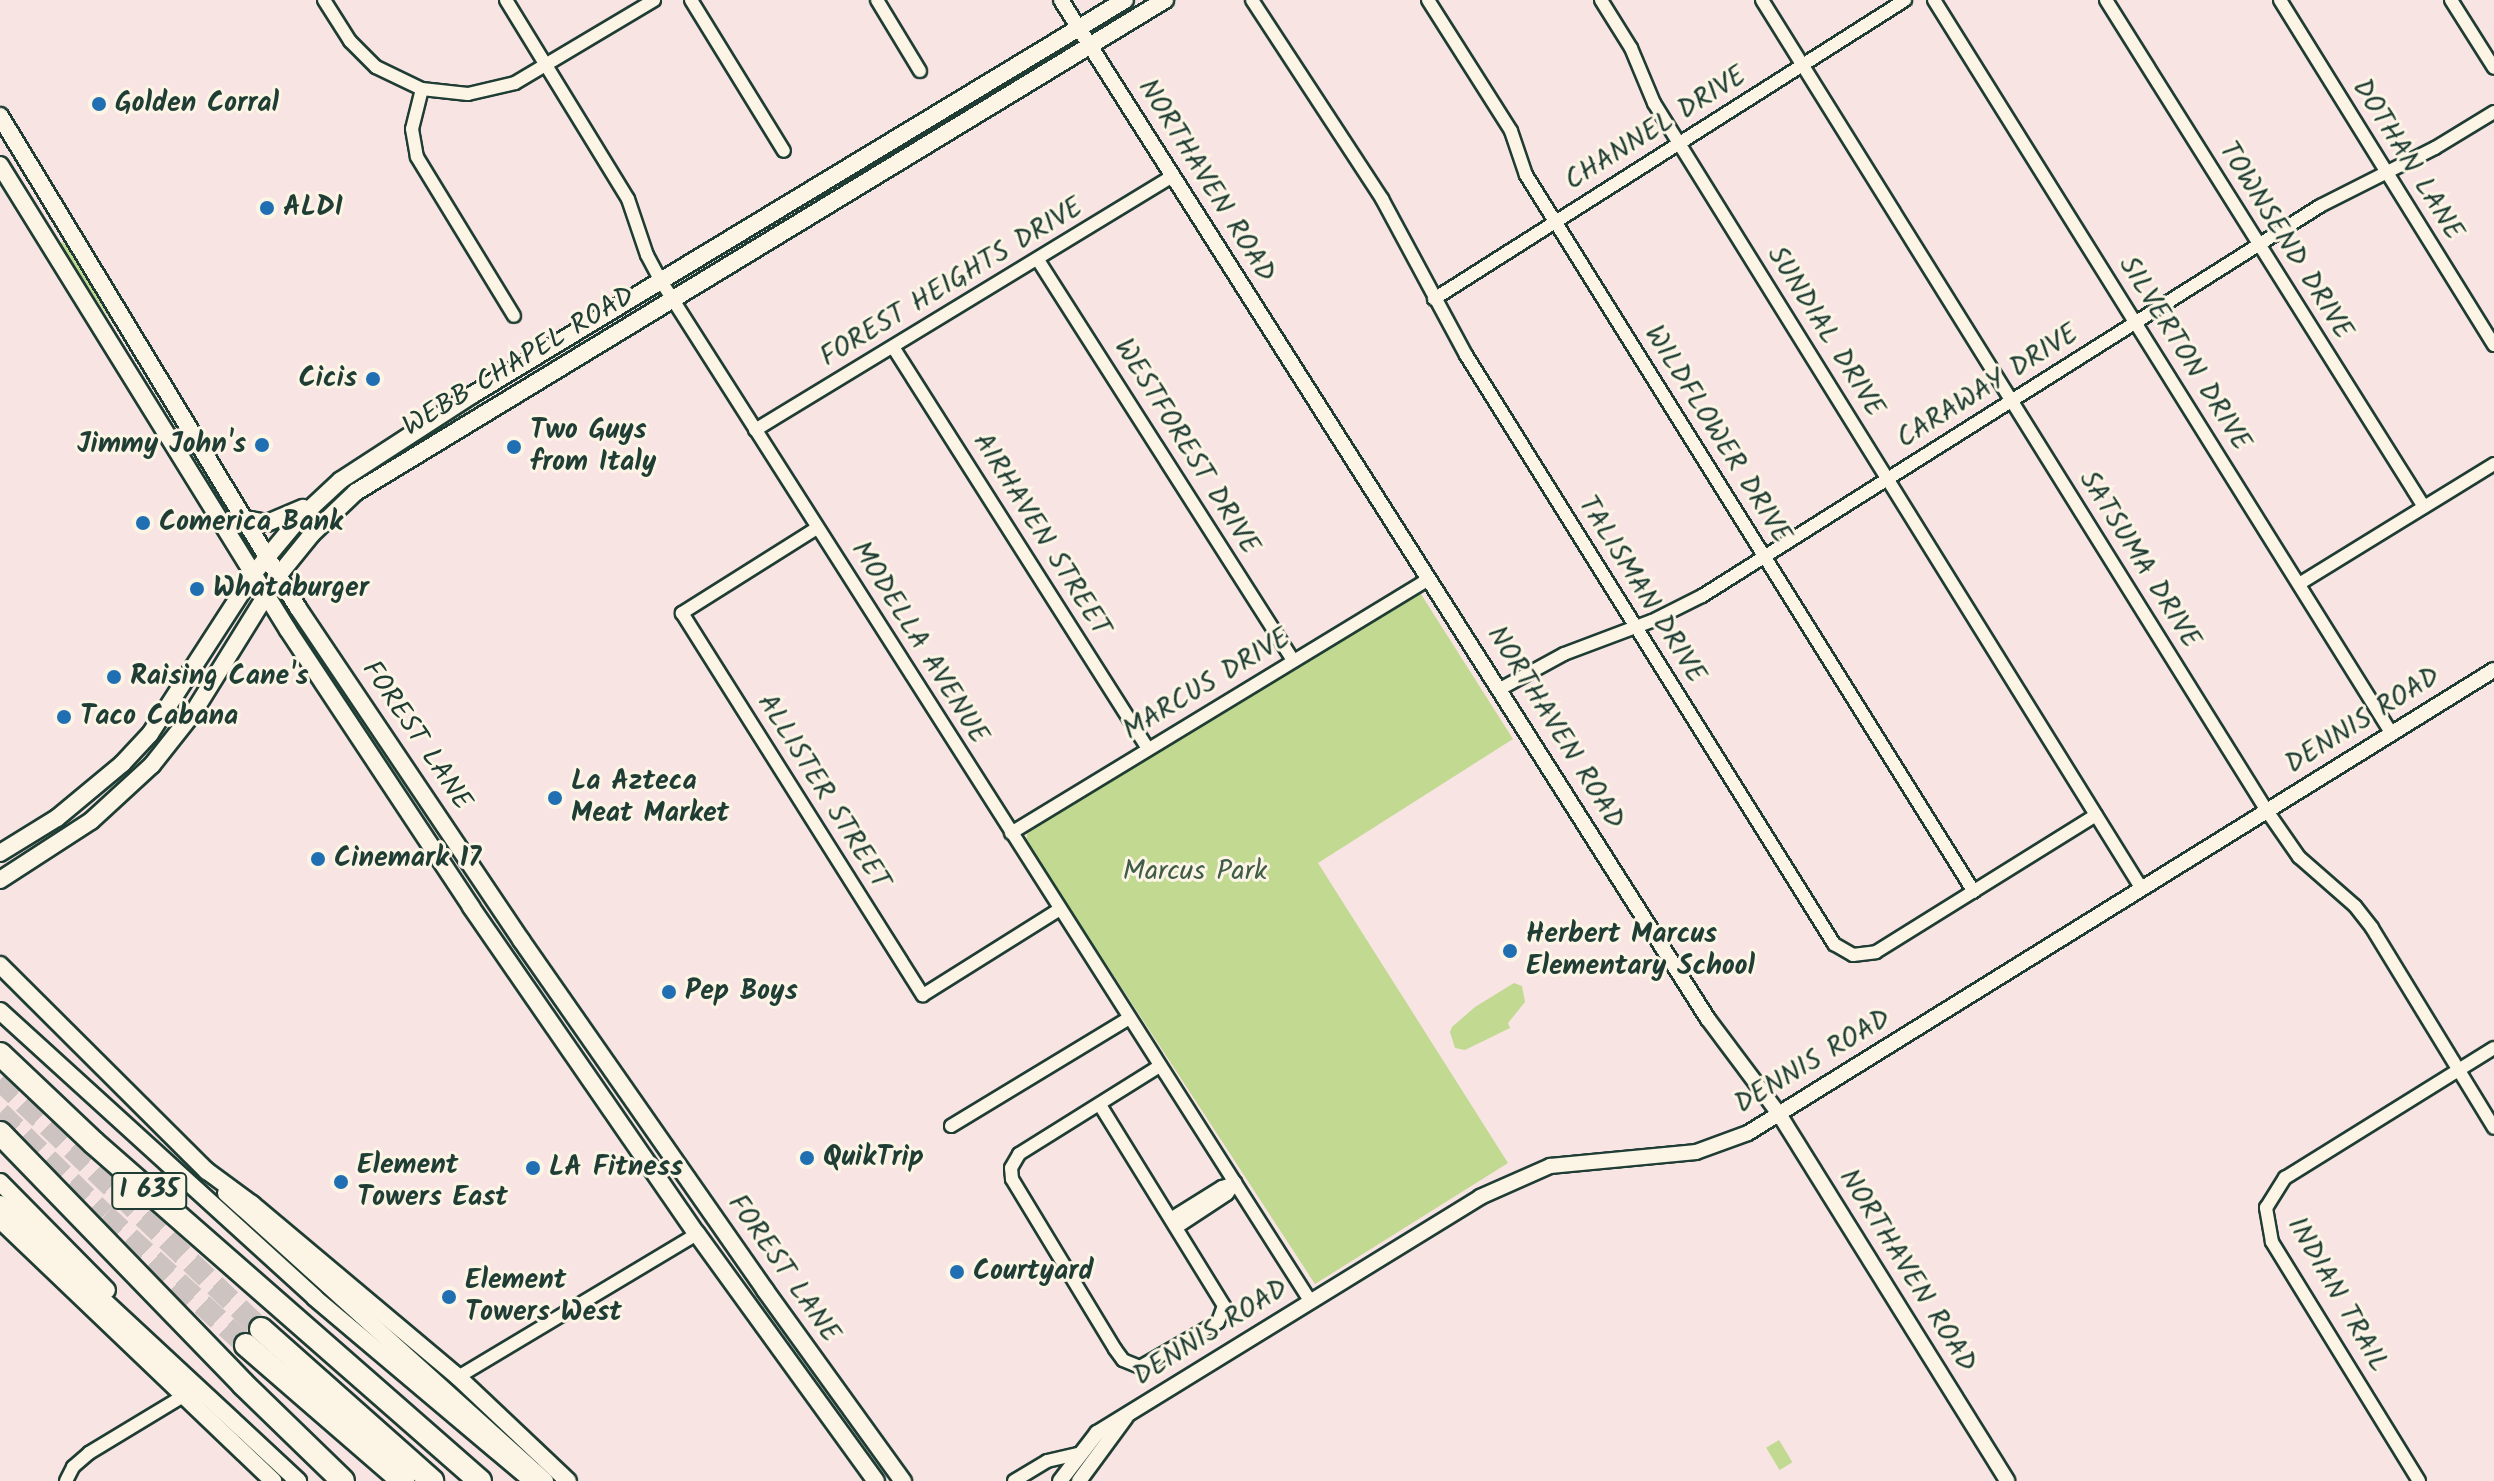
<!DOCTYPE html>
<style>
body{margin:0}
#map{position:relative;width:2494px;height:1481px;overflow:hidden;background:#f8e4e3;font-family:Kalam,sans-serif}
div>[style]{position:absolute}
[style*='--x']{left:calc(var(--x)*1px);top:calc(var(--y)*1px);width:calc(var(--w)*1px);rotate:calc(var(--a)*1deg)}
.green>*{inset:0;background:#c1d990;transform-origin:0 0}
.motorway-tunnel>*{height:22px;margin-top:-11px;transform-origin:0;background:repeating-linear-gradient(90deg,#cdc3c0 0 22px,transparent 0 33px)}
.roads{filter:drop-shadow(2px 0 #1f3d34) drop-shadow(-2px 0 #1f3d34) drop-shadow(0 2px #1f3d34) drop-shadow(0 -2px #1f3d34)}
.minor>*{height:12px;margin:-6px;padding:0 6px;transform-origin:6px;border-radius:6px;background:#fcf5e5}
.tertiary>*{height:14px;margin:-7px;padding:0 7px;transform-origin:7px;border-radius:7px;background:#fcf5e5}
.secondary>*{height:16px;margin:-8px;padding:0 8px;transform-origin:8px;border-radius:8px;background:#fcf5e5}
.motorway>*{height:22px;margin:-11px;padding:0 11px;transform-origin:11px;border-radius:11px;background:#fcf5e5}
.dots>*{width:22px;height:22px;translate:-50% -50%;box-sizing:border-box;border:4px solid #fcf5e5;border-radius:50%}
span{translate:-50% -50%;white-space:nowrap;text-align:center;line-height:1.15;-webkit-text-stroke:6px #fcf5e5;paint-order:stroke}
.shield-label span{padding:2px 6px;background:#fcf5e5;border:2px solid;border-radius:6px;-webkit-text-stroke-width:0}
.shield-label{font-size:26px;color:#1f3d34;font-weight:700}
.poi-label{font-size:28px;color:#1f3d34;font-weight:700}
.left{translate:0 -50%;text-align:left}
.right{translate:-100% -50%;text-align:right}
.street-label{font-size:28px;color:#1f3d34}
.park-label{font-size:28px;color:#3f5c46}
</style>
<div id="map">
<div class="green">
<div style="clip-path:polygon(63px 242px,95px 285px,119px 326px,116px 328px,75px 269px,59px 244px)"></div>
<div style="clip-path:polygon(1419px 591px,1513px 739px,1318px 863px,1508px 1163px,1315px 1284px,1026px 841px,1028px 829px)"></div>
<div style="clip-path:polygon(1514px 983px,1522px 986px,1525px 1002px,1508px 1023px,1510px 1028px,1465px 1050px,1455px 1048px,1450px 1032px,1452px 1027px,1475px 1007px)"></div>
<div style="left:1779px;top:1440px;width:26px;height:15px;rotate:59deg"></div>
</div>
<div class="motorway-tunnel">
<div style="--x:0;--y:1080;--w:361;--a:43.7"></div>
<div style="--x:0;--y:1113;--w:146;--a:44.2"></div>
<div style="--x:105;--y:1215;--w:192;--a:42.7"></div>
</div>
<div class="roads">
<div class="minor">
<div style="--x:324;--y:0;--w:49;--a:57.6"></div>
<div style="--x:350;--y:41;--w:37;--a:45"></div>
<div style="--x:376;--y:67;--w:51;--a:25.6"></div>
<div style="--x:422;--y:89;--w:46;--a:6.2"></div>
<div style="--x:468;--y:94;--w:48;--a:-13.2"></div>
<div style="--x:515;--y:83;--w:162;--a:-30.8"></div>
<div style="--x:506;--y:0;--w:233;--a:58.5"></div>
<div style="--x:628;--y:199;--w:59;--a:71.3"></div>
<div style="--x:647;--y:255;--w:30;--a:62"></div>
<div style="--x:661;--y:281;--w:1210;--a:57.52"></div>
<div style="--x:691;--y:0;--w:177;--a:58.4"></div>
<div style="--x:877;--y:0;--w:83;--a:58.8"></div>
<div style="--x:1252;--y:0;--w:238;--a:56.8"></div>
<div style="--x:1382;--y:199;--w:177;--a:61.7"></div>
<div style="--x:1466;--y:355;--w:695;--a:58"></div>
<div style="--x:1834;--y:944;--w:22;--a:30"></div>
<div style="--x:1853;--y:955;--w:23;--a:-7"></div>
<div style="--x:1876;--y:952;--w:259;--a:-31.9"></div>
<div style="--x:1428;--y:0;--w:155;--a:57.6"></div>
<div style="--x:1511;--y:131;--w:46;--a:71.2"></div>
<div style="--x:1526;--y:175;--w:845;--a:58"></div>
<div style="--x:1601;--y:0;--w:57;--a:58"></div>
<div style="--x:1631;--y:48;--w:60;--a:67.3"></div>
<div style="--x:1654;--y:103;--w:925;--a:58.17"></div>
<div style="--x:1762;--y:0;--w:955;--a:58.09"></div>
<div style="--x:2267;--y:811;--w:56;--a:55.2"></div>
<div style="--x:2299;--y:857;--w:74;--a:41.2"></div>
<div style="--x:2355;--y:906;--w:28;--a:52"></div>
<div style="--x:2372;--y:928;--w:234;--a:58.6"></div>
<div style="--x:1934;--y:0;--w:865;--a:58.04"></div>
<div style="--x:2106;--y:0;--w:598;--a:57.9"></div>
<div style="--x:2280;--y:0;--w:406;--a:58.2"></div>
<div style="--x:2451;--y:0;--w:80;--a:57.7"></div>
<div style="--x:422;--y:89;--w:41;--a:104"></div>
<div style="--x:412;--y:129;--w:28;--a:80"></div>
<div style="--x:417;--y:157;--w:186;--a:58.6"></div>
<div style="--x:1038;--y:260;--w:474;--a:57.5"></div>
<div style="--x:1434;--y:299;--w:558;--a:-32.41"></div>
<div style="--x:893;--y:347;--w:476;--a:57.6"></div>
<div style="--x:755;--y:430;--w:488;--a:-31.3"></div>
<div style="--x:817;--y:528;--w:160;--a:147.8"></div>
<div style="--x:682;--y:613;--w:452;--a:57.8"></div>
<div style="--x:923;--y:995;--w:162;--a:-32.1"></div>
<div style="--x:2299;--y:584;--w:229;--a:-31.6"></div>
<div style="--x:1500;--y:689;--w:73;--a:-28.7"></div>
<div style="--x:1564;--y:654;--w:94;--a:-20.6"></div>
<div style="--x:1652;--y:621;--w:56;--a:-26.6"></div>
<div style="--x:1702;--y:596;--w:731;--a:-32.25"></div>
<div style="--x:2320;--y:206;--w:129;--a:-26.8"></div>
<div style="--x:2435;--y:148;--w:69;--a:-31.4"></div>
<div style="--x:1011;--y:833;--w:489;--a:-31.3"></div>
<div style="--x:1100;--y:1105;--w:236;--a:58.3"></div>
<div style="--x:1224;--y:1306;--w:17;--a:111"></div>
<div style="--x:1218;--y:1322;--w:90;--a:150"></div>
<div style="--x:1140;--y:1367;--w:18;--a:-158"></div>
<div style="--x:1123;--y:1360;--w:14;--a:-126"></div>
<div style="--x:1115;--y:1349;--w:199;--a:-121.2"></div>
<div style="--x:1012;--y:1179;--w:11;--a:-95"></div>
<div style="--x:1011;--y:1168;--w:16;--a:-60"></div>
<div style="--x:1019;--y:1154;--w:166;--a:-32"></div>
<div style="--x:951;--y:1126;--w:208;--a:-31.2"></div>
<div style="--x:1172;--y:1218;--w:59;--a:-31.8"></div>
<div style="--x:1222;--y:1187;--w:14;--a:-17"></div>
<div style="--x:1177;--y:1227;--w:60;--a:-33.4"></div>
<div style="--x:1227;--y:1194;--w:14;--a:-54"></div>
<div style="--x:458;--y:1377;--w:279;--a:-30.9"></div>
<div style="--x:66;--y:1481;--w:16;--a:-63"></div>
<div style="--x:73;--y:1467;--w:21;--a:-41"></div>
<div style="--x:89;--y:1453;--w:110;--a:-31.2"></div>
<div style="--x:1014;--y:1481;--w:39;--a:-31"></div>
<div style="--x:1047;--y:1461;--w:32;--a:-13"></div>
<div style="--x:2419;--y:1481;--w:281;--a:-121.6"></div>
<div style="--x:2272;--y:1242;--w:35;--a:-100"></div>
<div style="--x:2266;--y:1208;--w:36;--a:-58"></div>
<div style="--x:2285;--y:1178;--w:246;--a:-31.9"></div>
</div>
<div class="tertiary">
<div style="--x:1061;--y:0;--w:1207;--a:57.59"></div>
<div style="--x:1708;--y:1019;--w:119;--a:53.2"></div>
<div style="--x:1779;--y:1114;--w:432;--a:58.1"></div>
<div style="--x:1060;--y:1481;--w:61;--a:-52.4"></div>
<div style="--x:1097;--y:1433;--w:450;--a:-31.6"></div>
<div style="--x:1480;--y:1197;--w:77;--a:-23.9"></div>
<div style="--x:1550;--y:1166;--w:147;--a:-5.5"></div>
<div style="--x:1696;--y:1152;--w:55;--a:-20.1"></div>
<div style="--x:1748;--y:1133;--w:878;--a:-31.83"></div>
<div style="--x:1079;--y:1481;--w:79;--a:-53.7"></div>
</div>
<div class="secondary">
<div style="--x:0;--y:116;--w:575;--a:58.8"></div>
<div style="--x:298;--y:608;--w:400;--a:56.1"></div>
<div style="--x:521;--y:940;--w:427;--a:55.1"></div>
<div style="--x:765;--y:1290;--w:236;--a:54.2"></div>
<div style="--x:0;--y:165;--w:547;--a:58.23"></div>
<div style="--x:288;--y:630;--w:332;--a:56.5"></div>
<div style="--x:471;--y:907;--w:397;--a:55.4"></div>
<div style="--x:697;--y:1234;--w:305;--a:54.1"></div>
<div style="--x:244;--y:519;--w:23;--a:10"></div>
<div style="--x:267;--y:523;--w:39;--a:-23"></div>
<div style="--x:0;--y:853;--w:67;--a:-31.6"></div>
<div style="--x:57;--y:818;--w:85;--a:-39.7"></div>
<div style="--x:122;--y:764;--w:41;--a:-47"></div>
<div style="--x:150;--y:734;--w:192;--a:-57.1"></div>
<div style="--x:254;--y:573;--w:70;--a:-50.2"></div>
<div style="--x:299;--y:519;--w:57;--a:-42.9"></div>
<div style="--x:341;--y:480;--w:156;--a:-33"></div>
<div style="--x:472;--y:395;--w:763;--a:-31.17"></div>
<div style="--x:0;--y:880;--w:108;--a:-33"></div>
<div style="--x:91;--y:821;--w:83;--a:-42.6"></div>
<div style="--x:152;--y:765;--w:66;--a:-51.7"></div>
<div style="--x:193;--y:713;--w:161;--a:-58.2"></div>
<div style="--x:278;--y:576;--w:54;--a:-51"></div>
<div style="--x:312;--y:534;--w:61;--a:-43.7"></div>
<div style="--x:356;--y:492;--w:947;--a:-31.31"></div>
<div style="--x:0;--y:965;--w:292;--a:44.9"></div>
<div style="--x:207;--y:1171;--w:56;--a:36.3"></div>
<div style="--x:252;--y:1204;--w:269;--a:40"></div>
<div style="--x:458;--y:1377;--w:151;--a:43.4"></div>
<div style="--x:0;--y:1011;--w:426;--a:42.3"></div>
<div style="--x:315;--y:1298;--w:284;--a:40.1"></div>
<div style="--x:0;--y:1182;--w:152;--a:45.3"></div>
<div style="--x:226;--y:1193;--w:430;--a:42.1"></div>
<div style="--x:0;--y:1204;--w:407;--a:42.9"></div>
<div style="--x:0;--y:1220;--w:378;--a:43.7"></div>
</div>
<div class="motorway">
<div style="--x:0;--y:1054;--w:129;--a:43.4"></div>
<div style="--x:94;--y:1143;--w:513;--a:41.21"></div>
<div style="--x:0;--y:1133;--w:349;--a:45.9"></div>
<div style="--x:243;--y:1384;--w:139;--a:44.1"></div>
<div style="--x:261;--y:1329;--w:229;--a:41.6"></div>
<div style="--x:246;--y:1345;--w:208;--a:40.9"></div>
</div>
</div>
<div class="dots">
<div style="left:99px;top:104px;background:#1f6fb2"></div>
<div style="left:267px;top:208px;background:#1f6fb2"></div>
<div style="left:373px;top:379px;background:#1f6fb2"></div>
<div style="left:262px;top:445px;background:#1f6fb2"></div>
<div style="left:514px;top:447px;background:#1f6fb2"></div>
<div style="left:143px;top:523px;background:#1f6fb2"></div>
<div style="left:197px;top:589px;background:#1f6fb2"></div>
<div style="left:114px;top:677px;background:#1f6fb2"></div>
<div style="left:64px;top:717px;background:#1f6fb2"></div>
<div style="left:555px;top:798px;background:#1f6fb2"></div>
<div style="left:318px;top:859px;background:#1f6fb2"></div>
<div style="left:1510px;top:951px;background:#1f6fb2"></div>
<div style="left:669px;top:992px;background:#1f6fb2"></div>
<div style="left:807px;top:1158px;background:#1f6fb2"></div>
<div style="left:533px;top:1168px;background:#1f6fb2"></div>
<div style="left:341px;top:1182px;background:#1f6fb2"></div>
<div style="left:957px;top:1272px;background:#1f6fb2"></div>
<div style="left:449px;top:1297px;background:#1f6fb2"></div>
</div>
<div class="shield-label">
<span style="left:149px;top:1191px">I 635</span>
</div>
<div class="poi-label">
<span class="left" style="left:115px;top:104px">Golden Corral</span>
<span class="left" style="left:283px;top:208px">ALDI</span>
<span class="right" style="left:357px;top:379px">Cicis</span>
<span class="left" style="left:530px;top:447px">Two Guys<br>from Italy</span>
<span class="right" style="left:246px;top:445px">Jimmy John's</span>
<span class="left" style="left:159px;top:523px">Comerica Bank</span>
<span class="left" style="left:213px;top:589px">Whataburger</span>
<span class="left" style="left:130px;top:677px">Raising Cane's</span>
<span class="left" style="left:80px;top:717px">Taco Cabana</span>
<span class="left" style="left:571px;top:798px">La Azteca<br>Meat Market</span>
<span class="left" style="left:334px;top:859px">Cinemark 17</span>
<span class="left" style="left:1526px;top:951px">Herbert Marcus<br>Elementary School</span>
<span class="left" style="left:685px;top:992px">Pep Boys</span>
<span class="left" style="left:823px;top:1158px">QuikTrip</span>
<span class="left" style="left:357px;top:1182px">Element<br>Towers East</span>
<span class="left" style="left:549px;top:1168px">LA Fitness</span>
<span class="left" style="left:973px;top:1272px">Courtyard</span>
<span class="left" style="left:465px;top:1297px">Element<br>Towers West</span>
</div>
<div class="street-label">
<span style="left:1656px;top:129px;rotate:-32deg">CHANNEL DRIVE</span>
<span style="left:2407px;top:160px;rotate:58deg">DOTHAN LANE</span>
<span style="left:1206px;top:181px;rotate:58deg">NORTHAVEN ROAD</span>
<span style="left:2285px;top:241px;rotate:58deg">TOWNSEND DRIVE</span>
<span style="left:952px;top:283px;rotate:-31deg">FOREST HEIGHTS DRIVE</span>
<span style="left:1825px;top:332px;rotate:58deg">SUNDIAL DRIVE</span>
<span style="left:2184px;top:354px;rotate:58deg">SILVERTON DRIVE</span>
<span style="left:519px;top:362px;rotate:-31deg">WEBB CHAPEL ROAD</span>
<span style="left:1988px;top:387px;rotate:-32deg">CARAWAY DRIVE</span>
<span style="left:1717px;top:435px;rotate:58deg">WILDFLOWER DRIVE</span>
<span style="left:1186px;top:447px;rotate:58deg">WESTFOREST DRIVE</span>
<span style="left:1041px;top:535px;rotate:58deg">AIRHAVEN STREET</span>
<span style="left:2139px;top:560px;rotate:58deg">SATSUMA DRIVE</span>
<span style="left:1641px;top:590px;rotate:58deg">TALISMAN DRIVE</span>
<span style="left:919px;top:643px;rotate:58deg">MODELLA AVENUE</span>
<span style="left:1207px;top:685px;rotate:-31deg">MARCUS DRIVE</span>
<span style="left:2363px;top:721px;rotate:-32deg">DENNIS ROAD</span>
<span style="left:1555px;top:728px;rotate:58deg">NORTHAVEN ROAD</span>
<span style="left:416px;top:736px;rotate:56deg">FOREST LANE</span>
<span style="left:823px;top:792px;rotate:58deg">ALLISTER STREET</span>
<span style="left:1813px;top:1062px;rotate:-31deg">DENNIS ROAD</span>
<span style="left:783px;top:1269px;rotate:55deg">FOREST LANE</span>
<span style="left:1907px;top:1271px;rotate:58deg">NORTHAVEN ROAD</span>
<span style="left:2337px;top:1295px;rotate:60deg">INDIAN TRAIL</span>
<span style="left:1211px;top:1333px;rotate:-32deg">DENNIS ROAD</span>
</div>
<div class="park-label">
<span style="left:1195px;top:872px">Marcus Park</span>
</div>
</div>
